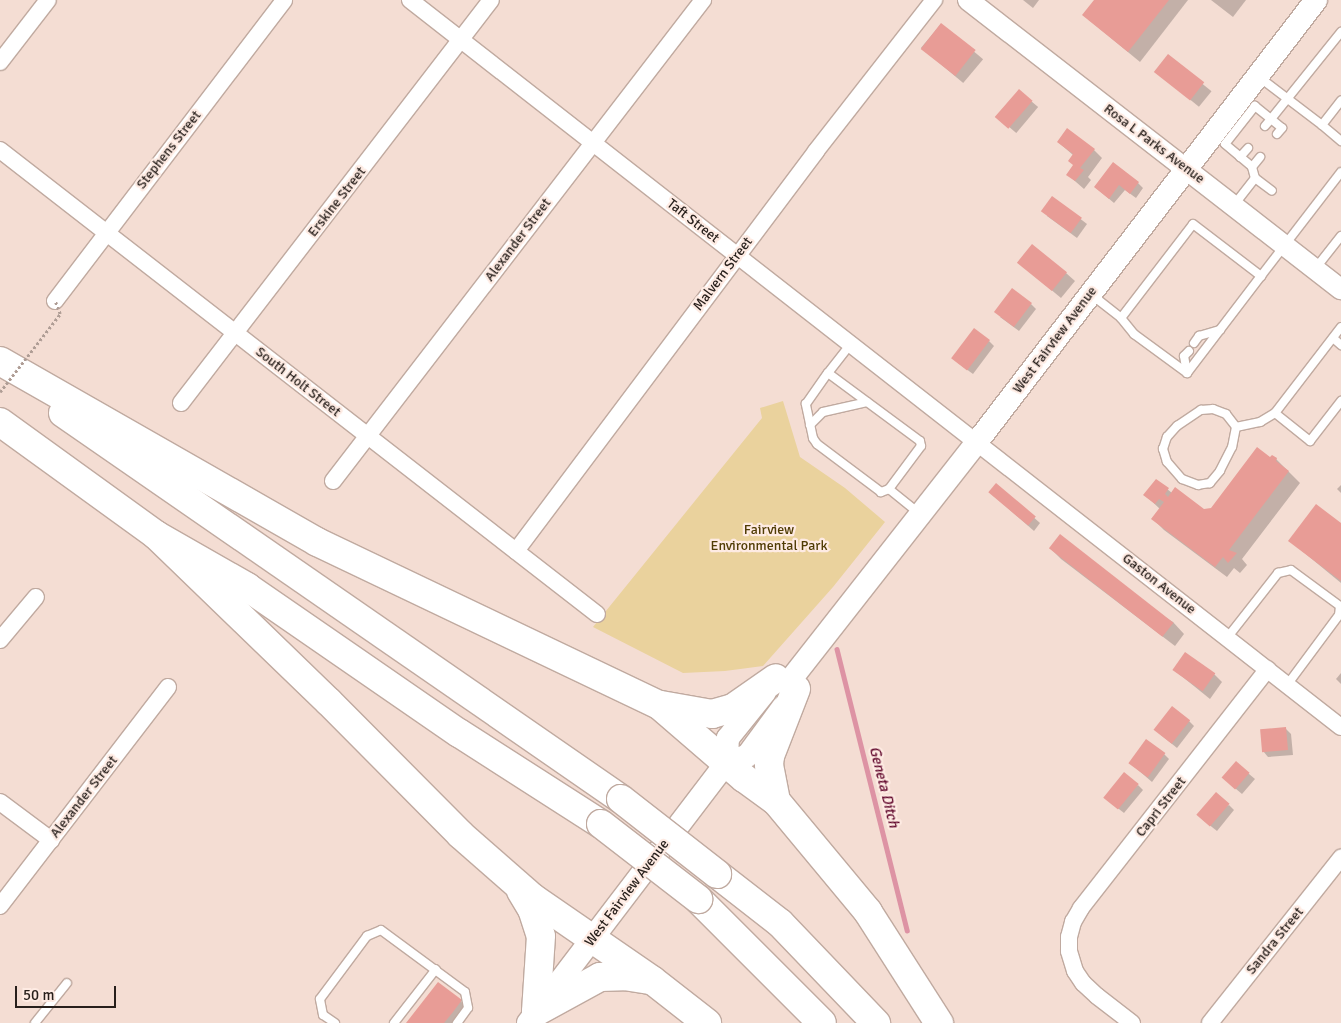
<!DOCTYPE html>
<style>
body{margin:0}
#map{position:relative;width:1341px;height:1023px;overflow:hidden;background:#f4ddd3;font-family:Signika,sans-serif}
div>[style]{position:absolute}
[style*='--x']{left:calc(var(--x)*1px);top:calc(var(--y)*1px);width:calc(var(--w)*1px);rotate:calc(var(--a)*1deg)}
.green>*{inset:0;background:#ead29d}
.shadow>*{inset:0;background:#0003;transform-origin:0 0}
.stream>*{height:4.5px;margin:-2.25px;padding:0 2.25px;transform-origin:2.25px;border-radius:2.25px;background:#dd93a4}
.building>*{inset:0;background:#e89c96;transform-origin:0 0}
.roads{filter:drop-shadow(1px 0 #c0aaa0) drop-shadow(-1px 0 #c0aaa0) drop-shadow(0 1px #c0aaa0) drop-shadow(0 -1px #c0aaa0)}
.service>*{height:8px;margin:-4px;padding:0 4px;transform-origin:4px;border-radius:4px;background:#fff}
.minor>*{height:16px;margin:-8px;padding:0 8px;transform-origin:8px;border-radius:8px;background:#fff}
.tertiary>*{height:20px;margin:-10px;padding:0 10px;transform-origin:10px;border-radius:10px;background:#fff}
.secondary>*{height:22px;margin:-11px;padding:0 11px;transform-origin:11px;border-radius:11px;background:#fff}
.motorway>*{height:28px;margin:-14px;padding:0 14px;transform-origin:14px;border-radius:14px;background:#fff}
.path-bridge>*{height:2.5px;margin-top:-1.25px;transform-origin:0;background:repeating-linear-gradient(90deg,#af9d95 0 2.5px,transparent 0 5px)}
.bridges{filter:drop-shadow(1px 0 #c0aaa0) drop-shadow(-1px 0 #c0aaa0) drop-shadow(0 1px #c0aaa0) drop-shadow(0 -1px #c0aaa0)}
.motorway-bridge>*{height:28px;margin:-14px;padding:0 14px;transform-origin:14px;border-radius:14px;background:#fff}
span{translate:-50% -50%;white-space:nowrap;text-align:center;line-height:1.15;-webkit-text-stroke:4.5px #feebe3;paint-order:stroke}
.street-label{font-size:14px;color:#271f1b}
.park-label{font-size:14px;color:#503c04}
.water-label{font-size:15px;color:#5f052a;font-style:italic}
.scale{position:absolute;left:15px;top:986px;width:101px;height:22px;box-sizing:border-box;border:2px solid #271f1b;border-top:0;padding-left:6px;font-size:15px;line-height:18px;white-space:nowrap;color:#271f1b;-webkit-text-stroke:4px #feebe3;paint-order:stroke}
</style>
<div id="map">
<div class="green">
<div style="clip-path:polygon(783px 401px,800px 457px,845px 488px,885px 522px,833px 587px,763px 666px,725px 671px,683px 673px,593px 627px,762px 418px,760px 408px)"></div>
</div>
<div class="shadow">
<div style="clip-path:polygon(1023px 0,1039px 0,1033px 8px)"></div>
<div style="clip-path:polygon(1095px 0,1188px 0,1140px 62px,1083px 15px)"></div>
<div style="clip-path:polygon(1211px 0,1246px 0,1233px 17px)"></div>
<div style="left:941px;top:24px;width:55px;height:31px;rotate:40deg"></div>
<div style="left:1168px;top:56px;width:56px;height:20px;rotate:39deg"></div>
<div style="left:1019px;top:91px;width:25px;height:34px;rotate:40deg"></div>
<div style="clip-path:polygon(1058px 142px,1094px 150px,1102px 158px,1088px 177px,1091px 180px,1084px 189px,1068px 175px,1074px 166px,1073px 155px)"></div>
<div style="clip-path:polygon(1138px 183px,1143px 188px,1136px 198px,1125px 190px,1114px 203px,1095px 187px)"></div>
<div style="clip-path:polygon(1052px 197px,1087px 224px,1077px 238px,1047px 216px)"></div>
<div style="clip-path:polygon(1019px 263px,1066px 273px,1075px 281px,1061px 298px)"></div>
<div style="clip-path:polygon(1031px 304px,1036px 309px,1019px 331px,1000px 317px)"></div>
<div style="clip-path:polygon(989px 341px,994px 346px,973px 374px,958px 363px)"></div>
<div style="clip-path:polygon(1270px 459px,1276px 459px,1300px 483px,1242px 559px,1247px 565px,1240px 573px,1234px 568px,1227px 577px,1164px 530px,1153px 519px,1160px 509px,1145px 495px,1156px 480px,1172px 493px,1204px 510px,1211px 509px)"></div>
<div style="clip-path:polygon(996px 484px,1040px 523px,1034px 531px,995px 497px)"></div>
<div style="clip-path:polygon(1341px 485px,1341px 493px,1337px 489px)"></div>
<div style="clip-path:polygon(1341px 525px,1341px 583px,1290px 541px)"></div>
<div style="clip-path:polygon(1050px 548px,1173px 622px,1184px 634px,1175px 646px,1061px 559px)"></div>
<div style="clip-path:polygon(1174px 670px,1214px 674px,1222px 682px,1210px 699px)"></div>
<div style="clip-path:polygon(1341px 673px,1341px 684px,1336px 679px)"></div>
<div style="clip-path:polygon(1189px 721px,1194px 726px,1177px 748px,1161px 735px)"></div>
<div style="clip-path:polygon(1286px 729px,1291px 734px,1293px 755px,1268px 757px,1263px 751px)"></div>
<div style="clip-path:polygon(1164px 754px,1169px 759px,1152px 782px,1130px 763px)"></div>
<div style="clip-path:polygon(1236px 763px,1255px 779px,1242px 794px,1229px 783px)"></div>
<div style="clip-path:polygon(1138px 785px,1143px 790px,1124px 813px,1110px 802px)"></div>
<div style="clip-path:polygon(1229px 805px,1234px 810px,1217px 831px,1203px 820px)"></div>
<div style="clip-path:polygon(438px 983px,470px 1009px,459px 1023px,407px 1023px)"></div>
</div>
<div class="stream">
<div style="--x:837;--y:649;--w:290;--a:76"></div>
</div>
<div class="building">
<div style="clip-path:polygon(1094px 0,1169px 0,1128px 52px,1082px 15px)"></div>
<div style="left:941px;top:23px;width:44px;height:33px;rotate:38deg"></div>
<div style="left:1168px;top:54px;width:46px;height:23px;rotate:38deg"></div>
<div style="left:1019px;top:89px;width:18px;height:37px;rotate:41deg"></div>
<div style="clip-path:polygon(1067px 128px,1095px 149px,1080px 168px,1084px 170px,1075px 181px,1066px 175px,1073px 165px,1068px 161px,1073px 154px,1057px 142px)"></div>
<div style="clip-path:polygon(1113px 162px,1139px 182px,1130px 194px,1119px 185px,1109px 199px,1094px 187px)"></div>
<div style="left:1052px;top:196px;width:37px;height:19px;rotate:36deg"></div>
<div style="left:1032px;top:244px;width:45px;height:24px;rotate:39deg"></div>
<div style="left:1012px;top:288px;width:25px;height:30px;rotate:37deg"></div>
<div style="left:974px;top:328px;width:20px;height:38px;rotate:37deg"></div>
<div style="clip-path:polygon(1257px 447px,1270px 457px,1272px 455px,1277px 458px,1276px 461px,1289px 471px,1229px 550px,1237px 553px,1228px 563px,1223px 557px,1215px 567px,1151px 519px,1164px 502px,1159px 499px,1155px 504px,1143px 495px,1156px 479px,1169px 488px,1165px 494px,1168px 497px,1175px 487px,1204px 509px,1211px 508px)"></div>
<div style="left:996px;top:483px;width:52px;height:12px;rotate:40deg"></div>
<div style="clip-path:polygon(1316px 504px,1341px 523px,1341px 581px,1288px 541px)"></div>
<div style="left:1060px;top:534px;width:144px;height:18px;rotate:38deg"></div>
<div style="left:1185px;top:652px;width:37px;height:22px;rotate:35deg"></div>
<div style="left:1172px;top:706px;width:23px;height:30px;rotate:38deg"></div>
<div style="left:1286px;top:727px;width:23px;height:26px;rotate:85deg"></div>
<div style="left:1146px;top:739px;width:24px;height:30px;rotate:36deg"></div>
<div style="left:1236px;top:761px;width:18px;height:22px;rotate:41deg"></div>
<div style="left:1124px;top:772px;width:19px;height:33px;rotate:39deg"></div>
<div style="left:1216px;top:792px;width:18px;height:30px;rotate:41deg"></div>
<div style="clip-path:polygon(438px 982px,462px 1000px,453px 1012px,444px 1023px,406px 1023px)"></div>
</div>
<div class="roads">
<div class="service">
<div style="--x:1259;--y:77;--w:79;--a:37.3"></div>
<div style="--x:1322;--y:125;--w:31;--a:-52"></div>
<div style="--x:1322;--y:125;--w:25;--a:40"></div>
<div style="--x:1265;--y:126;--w:9;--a:-49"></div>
<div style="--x:1271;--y:119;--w:21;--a:-141"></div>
<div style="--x:1255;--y:106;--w:48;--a:128.3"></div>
<div style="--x:1225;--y:144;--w:35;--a:40"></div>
<div style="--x:1252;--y:167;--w:11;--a:75"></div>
<div style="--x:1255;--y:178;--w:21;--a:37"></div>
<div style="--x:1277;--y:134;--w:8;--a:-50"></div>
<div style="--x:1282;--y:128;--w:14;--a:-141"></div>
<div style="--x:1271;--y:119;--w:112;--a:-51.2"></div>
<div style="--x:1240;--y:157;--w:12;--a:-48"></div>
<div style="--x:1252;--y:167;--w:13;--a:-51"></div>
<div style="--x:1234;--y:205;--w:34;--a:-52"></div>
<div style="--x:1315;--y:269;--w:42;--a:-51.8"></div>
<div style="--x:1092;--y:295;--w:37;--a:38"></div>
<div style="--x:1121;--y:318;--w:118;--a:-52.5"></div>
<div style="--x:1193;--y:224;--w:86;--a:37.4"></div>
<div style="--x:1261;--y:276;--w:131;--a:-52.4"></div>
<div style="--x:1121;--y:318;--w:21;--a:51"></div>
<div style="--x:1134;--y:334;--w:66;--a:36.3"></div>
<div style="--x:1187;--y:373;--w:122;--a:-52.7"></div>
<div style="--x:1333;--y:338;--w:11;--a:41"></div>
<div style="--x:1194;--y:343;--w:9;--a:-54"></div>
<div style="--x:1199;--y:336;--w:22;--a:-16"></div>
<div style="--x:828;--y:373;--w:114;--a:36.5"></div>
<div style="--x:920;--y:441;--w:5;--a:79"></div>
<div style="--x:921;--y:446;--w:54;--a:126.7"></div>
<div style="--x:889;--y:489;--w:9;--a:159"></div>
<div style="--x:881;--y:492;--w:80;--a:-143.1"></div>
<div style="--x:817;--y:444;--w:7;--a:-124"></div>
<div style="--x:813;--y:438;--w:35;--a:-102"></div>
<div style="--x:806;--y:404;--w:38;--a:-55"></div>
<div style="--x:828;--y:373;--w:37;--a:-52"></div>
<div style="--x:1187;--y:373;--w:17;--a:-100"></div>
<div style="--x:1184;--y:356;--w:7;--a:-45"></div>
<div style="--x:1213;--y:409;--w:14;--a:21"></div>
<div style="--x:1226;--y:414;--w:16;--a:52"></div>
<div style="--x:1236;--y:427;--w:20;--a:101"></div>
<div style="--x:1232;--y:447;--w:27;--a:117"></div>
<div style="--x:1220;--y:471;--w:16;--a:130"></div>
<div style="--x:1210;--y:483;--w:12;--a:171"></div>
<div style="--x:1198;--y:485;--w:17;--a:-159"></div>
<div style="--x:1182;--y:479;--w:23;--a:-131"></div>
<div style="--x:1167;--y:462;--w:14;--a:-107"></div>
<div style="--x:1163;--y:449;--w:13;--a:-72"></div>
<div style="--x:1167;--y:437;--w:15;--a:-48"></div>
<div style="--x:1177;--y:426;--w:29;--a:-34"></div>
<div style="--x:1201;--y:410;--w:12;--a:-5"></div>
<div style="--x:1275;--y:413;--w:45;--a:38.7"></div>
<div style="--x:1310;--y:441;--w:51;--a:-52.2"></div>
<div style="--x:810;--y:425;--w:18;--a:-45"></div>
<div style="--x:823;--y:412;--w:45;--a:-12.8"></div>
<div style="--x:1236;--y:427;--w:25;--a:-12"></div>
<div style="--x:1260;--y:422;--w:17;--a:-31"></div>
<div style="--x:1275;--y:413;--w:108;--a:-52.5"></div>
<div style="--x:889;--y:489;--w:38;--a:39"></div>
<div style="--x:1227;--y:638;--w:83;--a:-51.9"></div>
<div style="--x:1278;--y:573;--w:13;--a:-13"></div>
<div style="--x:1291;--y:570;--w:61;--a:36.3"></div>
<div style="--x:1340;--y:606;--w:9;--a:96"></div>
<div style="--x:1339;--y:615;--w:87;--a:126.6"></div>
<div style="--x:35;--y:1023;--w:51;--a:-51.3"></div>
<div style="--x:335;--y:1023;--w:14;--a:-146"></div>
<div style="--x:323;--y:1015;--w:16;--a:-101"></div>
<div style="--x:320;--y:999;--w:79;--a:-53.3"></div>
<div style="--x:367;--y:936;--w:15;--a:-23"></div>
<div style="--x:381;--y:930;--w:104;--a:36.4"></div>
<div style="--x:465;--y:992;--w:16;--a:79"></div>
<div style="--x:468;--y:1008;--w:19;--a:126"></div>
<div style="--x:394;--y:1023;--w:68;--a:-52.1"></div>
</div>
<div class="minor">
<div style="--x:410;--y:0;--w:1181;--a:37.99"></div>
<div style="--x:0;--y:62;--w:78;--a:-52.3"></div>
<div style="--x:0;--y:150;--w:756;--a:37.86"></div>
<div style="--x:55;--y:301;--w:378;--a:-52.7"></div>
<div style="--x:181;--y:403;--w:508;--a:-52.43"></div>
<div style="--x:333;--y:481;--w:607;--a:-52.43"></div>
<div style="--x:516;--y:551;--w:500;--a:-53.1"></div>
<div style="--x:816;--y:151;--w:192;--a:-52"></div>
<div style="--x:0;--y:640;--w:56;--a:-50.1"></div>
<div style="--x:0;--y:802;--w:64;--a:36.7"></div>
<div style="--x:0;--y:906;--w:276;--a:-52.5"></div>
<div style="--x:1132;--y:1023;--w:44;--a:-142.4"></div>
<div style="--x:1097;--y:996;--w:19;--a:-137"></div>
<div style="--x:1083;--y:983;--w:14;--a:-124"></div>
<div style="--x:1075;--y:971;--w:21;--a:-107"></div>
<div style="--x:1069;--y:951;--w:14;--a:-90"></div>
<div style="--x:1069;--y:937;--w:16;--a:-75"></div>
<div style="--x:1073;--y:922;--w:16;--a:-60"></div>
<div style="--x:1081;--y:908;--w:303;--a:-52"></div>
<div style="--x:1210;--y:1023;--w:211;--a:-51.6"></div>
</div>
<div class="tertiary">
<div style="--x:968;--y:0;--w:472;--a:37.8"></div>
</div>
<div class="secondary">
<div style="--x:792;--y:678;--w:300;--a:-51.9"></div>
<div style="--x:977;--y:442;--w:557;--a:-52.51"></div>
<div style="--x:727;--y:762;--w:24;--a:-88"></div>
<div style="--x:728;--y:738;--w:59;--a:-51.2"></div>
<div style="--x:528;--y:1023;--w:328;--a:-52.7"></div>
<div style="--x:727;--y:762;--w:21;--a:-17"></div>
<div style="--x:747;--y:756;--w:61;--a:-53.7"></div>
</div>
<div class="motorway">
<div style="--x:0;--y:361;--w:365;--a:29.7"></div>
<div style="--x:317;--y:542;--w:379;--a:25.5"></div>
<div style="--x:659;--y:705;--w:112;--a:40.7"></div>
<div style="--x:744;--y:778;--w:39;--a:36"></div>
<div style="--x:776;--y:801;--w:144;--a:50.3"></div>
<div style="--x:868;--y:912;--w:132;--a:57.4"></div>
<div style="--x:63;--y:413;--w:678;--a:34.67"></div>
<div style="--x:0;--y:422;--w:193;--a:35.9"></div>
<div style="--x:156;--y:535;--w:105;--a:29.7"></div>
<div style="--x:247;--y:587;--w:257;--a:34.6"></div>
<div style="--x:459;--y:733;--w:169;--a:32.7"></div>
<div style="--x:156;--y:535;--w:240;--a:44"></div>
<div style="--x:329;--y:702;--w:187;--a:45.2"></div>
<div style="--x:461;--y:835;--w:96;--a:41.2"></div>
<div style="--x:533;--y:898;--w:145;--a:34.6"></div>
<div style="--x:652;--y:980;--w:70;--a:38"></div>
<div style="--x:661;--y:705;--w:52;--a:10"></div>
<div style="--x:712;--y:714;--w:22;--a:-16"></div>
<div style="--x:733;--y:708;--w:52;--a:-34.9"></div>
<div style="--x:776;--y:801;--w:37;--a:-101"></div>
<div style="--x:769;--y:765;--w:9;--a:-84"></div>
<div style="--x:770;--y:756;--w:72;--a:-68.8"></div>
<div style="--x:717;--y:874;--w:80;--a:37.9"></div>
<div style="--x:780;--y:923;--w:139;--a:46.2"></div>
<div style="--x:521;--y:891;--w:21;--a:59"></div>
<div style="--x:532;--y:909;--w:28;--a:72"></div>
<div style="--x:541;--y:936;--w:76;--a:93.8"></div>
<div style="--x:698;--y:899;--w:175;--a:45"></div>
<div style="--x:536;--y:1012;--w:73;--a:-28.7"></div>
<div style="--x:600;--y:977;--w:24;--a:-2"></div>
<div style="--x:624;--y:976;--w:24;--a:9"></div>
</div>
</div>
<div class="path-bridge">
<div style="--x:0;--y:392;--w:98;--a:-52.4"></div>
<div style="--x:60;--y:314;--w:14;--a:-111"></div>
</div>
<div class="bridges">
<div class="motorway-bridge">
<div style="--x:621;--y:799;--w:122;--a:38"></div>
<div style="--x:601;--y:824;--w:123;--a:37.7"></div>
</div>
</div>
<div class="street-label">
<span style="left:1154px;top:144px;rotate:37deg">Rosa L Parks Avenue</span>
<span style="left:169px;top:150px;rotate:-52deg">Stephens Street</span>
<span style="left:337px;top:202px;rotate:-52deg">Erskine Street</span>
<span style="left:693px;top:221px;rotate:38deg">Taft Street</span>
<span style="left:518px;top:240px;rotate:-53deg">Alexander Street</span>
<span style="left:723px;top:274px;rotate:-53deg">Malvern Street</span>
<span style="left:1055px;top:340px;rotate:-53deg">West Fairview Avenue</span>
<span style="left:298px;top:382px;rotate:38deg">South Holt Street</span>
<span style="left:1159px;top:584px;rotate:38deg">Gaston Avenue</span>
<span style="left:84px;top:797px;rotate:-52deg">Alexander Street</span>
<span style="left:1161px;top:807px;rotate:-52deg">Capri Street</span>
<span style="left:627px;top:893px;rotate:-53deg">West Fairview Avenue</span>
<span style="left:1275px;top:941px;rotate:-51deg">Sandra Street</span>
</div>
<div class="park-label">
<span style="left:769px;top:538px">Fairview<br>Environmental Park</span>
</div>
<div class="water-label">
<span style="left:884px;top:787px;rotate:76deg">Geneta Ditch</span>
</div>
<div class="scale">50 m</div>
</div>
